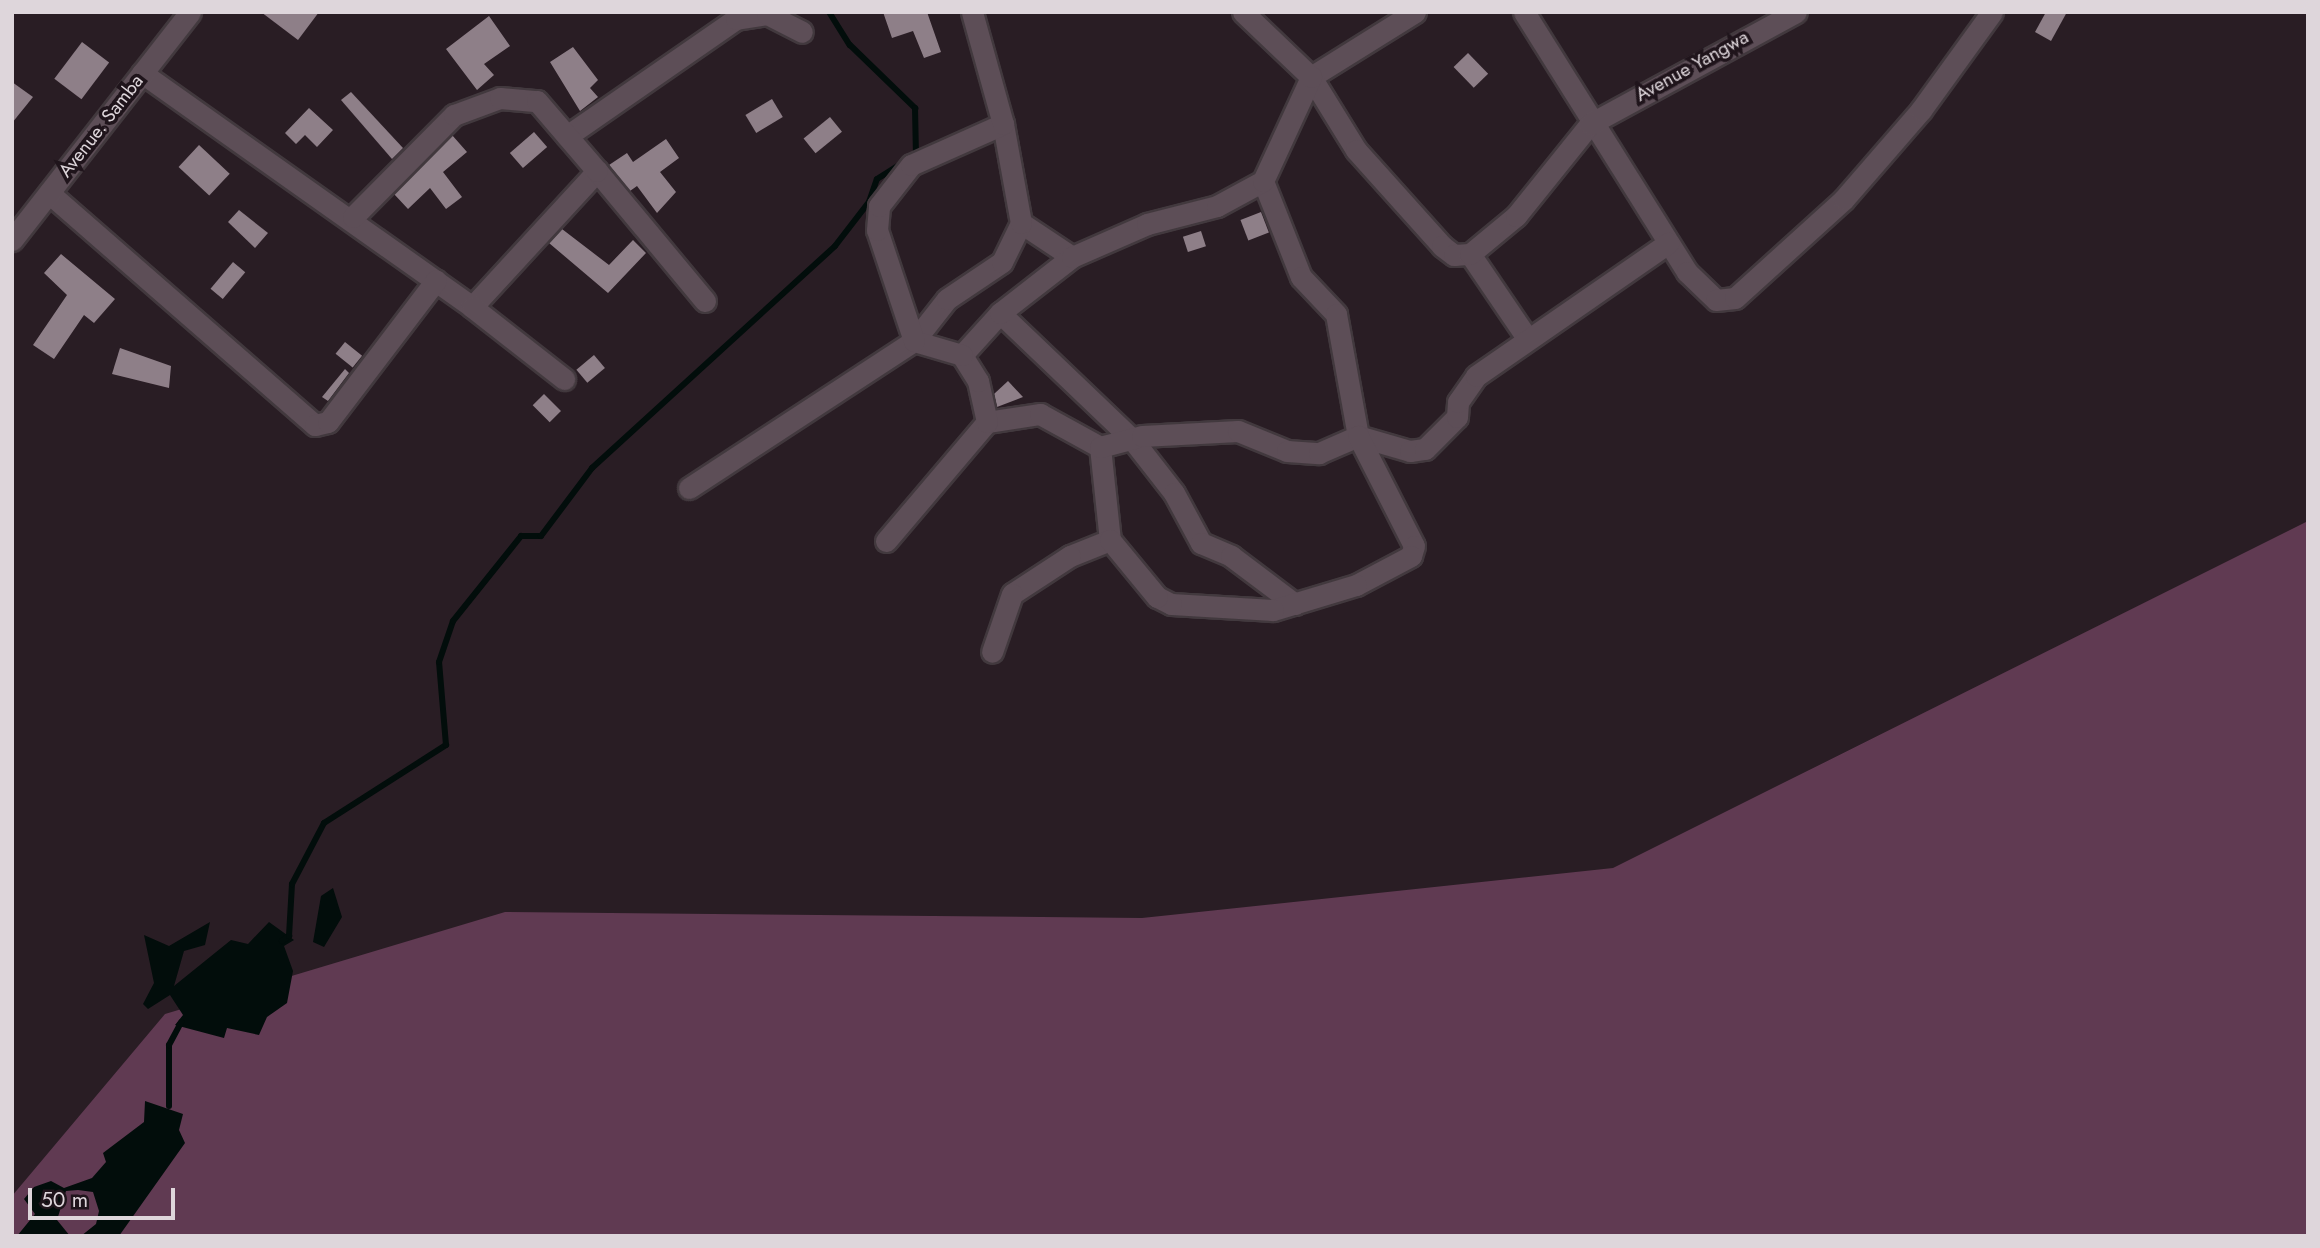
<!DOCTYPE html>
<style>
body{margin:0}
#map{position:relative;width:2320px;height:1248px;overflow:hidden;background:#291d24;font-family:Jost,sans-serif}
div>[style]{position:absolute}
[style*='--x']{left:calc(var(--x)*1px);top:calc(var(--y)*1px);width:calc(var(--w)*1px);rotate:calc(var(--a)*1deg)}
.green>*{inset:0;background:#603a52}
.water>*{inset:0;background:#020d0b}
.stream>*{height:6px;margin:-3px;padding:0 3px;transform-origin:3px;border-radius:3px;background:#020d0b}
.building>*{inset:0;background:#8e7f88;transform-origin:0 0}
.roads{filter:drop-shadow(2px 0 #42393e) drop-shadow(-2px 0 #42393e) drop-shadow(0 2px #42393e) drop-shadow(0 -2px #42393e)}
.minor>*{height:21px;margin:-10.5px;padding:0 10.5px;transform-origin:10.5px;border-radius:10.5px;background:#5d4e57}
span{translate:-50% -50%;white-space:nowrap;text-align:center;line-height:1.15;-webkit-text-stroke:7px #1f141b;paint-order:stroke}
.street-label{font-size:19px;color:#ded6db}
.frame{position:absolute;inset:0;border:14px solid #ded6db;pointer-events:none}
.scale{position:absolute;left:28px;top:1188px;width:147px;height:32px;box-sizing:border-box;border:4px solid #ded6db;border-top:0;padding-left:9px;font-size:21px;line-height:24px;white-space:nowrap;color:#ded6db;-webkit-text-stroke:5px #1f141b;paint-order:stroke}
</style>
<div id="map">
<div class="green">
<div style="clip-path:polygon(2308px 521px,2308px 1236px,12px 1236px,12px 1196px,165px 1014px,505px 912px,1142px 918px,1613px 868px)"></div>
</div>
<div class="water">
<div style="clip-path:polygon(333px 888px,342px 917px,324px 947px,313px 942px,321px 896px)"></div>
<div style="clip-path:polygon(210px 922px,205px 945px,184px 951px,174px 986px,231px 940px,248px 944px,269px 922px,294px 940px,284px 946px,293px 971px,287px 1003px,267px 1017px,259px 1035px,227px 1028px,224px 1038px,175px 1025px,183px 1015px,170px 995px,148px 1009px,143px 1004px,154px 983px,144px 935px,169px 946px)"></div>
<div style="clip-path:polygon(145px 1101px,183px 1114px,179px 1130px,185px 1143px,119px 1236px,81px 1236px,96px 1224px,99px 1211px,93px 1192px,78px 1190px,66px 1191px,57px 1220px,70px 1236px,17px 1236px,35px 1214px,24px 1199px,34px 1187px,51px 1181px,64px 1188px,92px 1178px,106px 1162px,103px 1153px,144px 1122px)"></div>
</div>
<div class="stream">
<div style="--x:829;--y:12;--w:39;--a:58"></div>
<div style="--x:850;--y:45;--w:91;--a:44.1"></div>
<div style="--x:915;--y:108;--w:46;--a:88.8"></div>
<div style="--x:282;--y:941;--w:9;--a:-36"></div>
<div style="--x:289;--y:936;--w:52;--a:-86.7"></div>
<div style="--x:292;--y:884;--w:69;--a:-62.3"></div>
<div style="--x:324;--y:823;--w:145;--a:-32.6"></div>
<div style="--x:446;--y:745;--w:83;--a:-94.8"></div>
<div style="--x:439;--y:662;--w:43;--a:-71.1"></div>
<div style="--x:453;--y:621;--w:109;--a:-51.3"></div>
<div style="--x:521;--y:536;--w:20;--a:0"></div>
<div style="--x:541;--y:536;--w:85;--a:-53.1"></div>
<div style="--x:592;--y:468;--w:329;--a:-42.4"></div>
<div style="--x:835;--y:246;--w:56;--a:-52.3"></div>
<div style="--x:869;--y:202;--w:24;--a:-71"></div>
<div style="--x:877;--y:179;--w:28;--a:-32"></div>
<div style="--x:169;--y:1106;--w:61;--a:-90"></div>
<div style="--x:169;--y:1045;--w:26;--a:-62"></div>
</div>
<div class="building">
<div style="clip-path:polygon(261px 12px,319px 12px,298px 40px)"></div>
<div style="clip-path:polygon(883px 12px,927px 12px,941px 52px,924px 58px,913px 31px,892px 38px)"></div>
<div style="clip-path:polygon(2046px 12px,2067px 12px,2051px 41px,2035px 32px)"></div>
<div style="clip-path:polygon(489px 16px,510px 46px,484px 64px,494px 75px,477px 90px,446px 49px)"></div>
<div style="left:82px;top:42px;width:34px;height:46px;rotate:37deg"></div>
<div style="clip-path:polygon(573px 47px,598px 80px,590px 88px,598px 97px,580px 111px,550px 62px)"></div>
<div style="left:1468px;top:53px;width:29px;height:20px;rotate:46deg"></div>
<div style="clip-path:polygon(12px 82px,33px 97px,12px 123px)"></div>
<div style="clip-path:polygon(351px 92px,403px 148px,392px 159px,341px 100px)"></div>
<div style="left:772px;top:99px;width:21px;height:31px;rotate:59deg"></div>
<div style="clip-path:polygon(309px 108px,333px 130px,317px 147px,305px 135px,296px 144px,285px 133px)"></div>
<div style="left:830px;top:117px;width:19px;height:34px;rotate:51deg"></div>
<div style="left:534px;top:132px;width:20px;height:32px;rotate:49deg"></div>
<div style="clip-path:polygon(452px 135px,467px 152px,443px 172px,462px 197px,446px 209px,430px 188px,408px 209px,394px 194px)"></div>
<div style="clip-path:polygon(666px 139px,679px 158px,660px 172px,676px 192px,657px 213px,637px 186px,630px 191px,609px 165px,627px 153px,633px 162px)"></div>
<div style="left:199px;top:145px;width:42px;height:30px;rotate:43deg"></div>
<div style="clip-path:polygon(239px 210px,268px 233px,255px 248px,228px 222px)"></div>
<div style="left:1261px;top:212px;width:22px;height:22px;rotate:69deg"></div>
<div style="clip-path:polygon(562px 229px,609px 265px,633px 240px,646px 253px,608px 293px,549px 243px)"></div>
<div style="left:1201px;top:231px;width:16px;height:19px;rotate:72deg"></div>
<div style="clip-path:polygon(61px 254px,115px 299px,94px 323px,84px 315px,54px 359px,33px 345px,67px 295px,44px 273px)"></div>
<div style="left:233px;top:262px;width:16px;height:35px;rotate:40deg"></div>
<div style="left:345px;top:342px;width:22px;height:15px;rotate:39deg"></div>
<div style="clip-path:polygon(120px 348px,171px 366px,169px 388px,112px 374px)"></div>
<div style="left:594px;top:355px;width:17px;height:23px;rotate:50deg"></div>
<div style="clip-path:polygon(345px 369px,349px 373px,328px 401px,322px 397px)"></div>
<div style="clip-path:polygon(1008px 381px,1023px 397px,997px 407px,994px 394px)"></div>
<div style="left:544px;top:394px;width:24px;height:16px;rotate:45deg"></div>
</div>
<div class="roads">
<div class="minor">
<div style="--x:1415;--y:12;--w:123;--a:148"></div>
<div style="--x:1311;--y:77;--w:86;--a:58.3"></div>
<div style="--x:1356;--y:150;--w:129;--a:48.1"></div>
<div style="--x:1442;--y:246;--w:15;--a:37"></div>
<div style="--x:1454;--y:255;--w:16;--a:-4"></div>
<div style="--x:1470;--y:254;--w:102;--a:55.8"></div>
<div style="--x:1524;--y:12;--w:307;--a:57.9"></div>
<div style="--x:1687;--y:272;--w:40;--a:44"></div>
<div style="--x:1716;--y:300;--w:19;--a:-6"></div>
<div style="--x:1735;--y:298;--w:147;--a:-42.2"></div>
<div style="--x:1844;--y:199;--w:118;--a:-49.1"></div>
<div style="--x:1921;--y:110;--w:121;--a:-54.1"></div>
<div style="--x:142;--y:73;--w:405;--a:35.3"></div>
<div style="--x:472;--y:307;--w:185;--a:-47.4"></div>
<div style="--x:597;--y:171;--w:169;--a:50.3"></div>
<div style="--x:567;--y:136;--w:206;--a:-34.7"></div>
<div style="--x:736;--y:19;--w:31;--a:-9"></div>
<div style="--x:767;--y:14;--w:39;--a:27"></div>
<div style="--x:1263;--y:181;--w:103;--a:68.4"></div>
<div style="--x:1301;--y:277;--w:51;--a:46.6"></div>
<div style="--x:1336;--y:314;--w:124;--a:79.8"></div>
<div style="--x:1358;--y:436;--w:54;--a:16.1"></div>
<div style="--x:1410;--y:451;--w:15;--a:-8"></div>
<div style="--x:1425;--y:449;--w:45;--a:-45"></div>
<div style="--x:1457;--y:417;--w:15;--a:-86"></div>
<div style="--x:1458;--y:402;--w:32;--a:-55"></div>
<div style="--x:1476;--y:376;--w:234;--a:-34.7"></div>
<div style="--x:49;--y:193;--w:353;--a:41.1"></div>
<div style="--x:315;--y:425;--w:13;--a:-13"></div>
<div style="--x:328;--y:422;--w:178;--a:-52.7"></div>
<div style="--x:353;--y:217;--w:144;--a:-45.3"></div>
<div style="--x:454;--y:115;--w:49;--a:-20.3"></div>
<div style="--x:500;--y:98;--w:37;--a:5"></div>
<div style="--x:537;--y:101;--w:92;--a:49.4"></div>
<div style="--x:1021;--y:223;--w:61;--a:33.7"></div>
<div style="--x:12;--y:240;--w:289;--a:-52"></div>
<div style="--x:1470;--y:254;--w:60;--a:-39.6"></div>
<div style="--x:1516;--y:216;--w:118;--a:-51.2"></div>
<div style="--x:1590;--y:124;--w:234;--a:-28.5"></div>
<div style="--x:472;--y:307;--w:117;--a:38"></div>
<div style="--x:1000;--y:313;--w:182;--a:43.7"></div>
<div style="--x:1132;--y:439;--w:68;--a:52.1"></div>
<div style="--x:1174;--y:493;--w:57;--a:61.6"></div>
<div style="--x:1201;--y:543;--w:33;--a:23"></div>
<div style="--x:1231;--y:556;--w:80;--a:36.9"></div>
<div style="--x:962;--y:355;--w:57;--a:-47.9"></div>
<div style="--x:1000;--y:313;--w:91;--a:-37.9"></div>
<div style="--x:1072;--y:257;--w:82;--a:-23.7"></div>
<div style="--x:1147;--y:224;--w:72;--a:-14.4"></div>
<div style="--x:1217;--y:206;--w:52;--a:-28.5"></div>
<div style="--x:1263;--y:181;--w:115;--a:-65.2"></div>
<div style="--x:1311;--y:77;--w:94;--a:-136.3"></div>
<div style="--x:987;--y:422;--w:54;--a:-8.6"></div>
<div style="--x:1040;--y:414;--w:68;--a:28.8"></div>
<div style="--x:1100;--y:447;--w:94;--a:83.9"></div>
<div style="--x:1110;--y:540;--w:43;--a:158.2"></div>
<div style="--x:1070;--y:556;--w:69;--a:146.8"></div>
<div style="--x:1012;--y:594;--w:61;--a:109"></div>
<div style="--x:1100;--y:447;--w:43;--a:-14.7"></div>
<div style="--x:1142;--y:436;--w:96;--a:-3"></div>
<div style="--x:1238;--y:431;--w:53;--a:22.2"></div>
<div style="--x:1287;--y:451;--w:32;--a:4"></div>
<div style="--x:1319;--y:453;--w:43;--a:-23.6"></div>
<div style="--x:1358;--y:436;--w:123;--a:63"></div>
<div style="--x:1414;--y:546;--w:10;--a:107"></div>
<div style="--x:1411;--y:556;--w:62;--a:152.2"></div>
<div style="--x:1356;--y:585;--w:87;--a:163.2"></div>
<div style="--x:1273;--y:610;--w:102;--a:-176.6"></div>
<div style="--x:1171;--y:604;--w:16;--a:-153"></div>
<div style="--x:1157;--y:597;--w:74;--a:-129.5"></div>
<div style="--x:689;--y:488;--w:269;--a:-33.2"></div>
<div style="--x:914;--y:341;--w:53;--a:-51.8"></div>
<div style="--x:947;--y:299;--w:66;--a:-33.9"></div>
<div style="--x:1002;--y:262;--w:43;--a:-64"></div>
<div style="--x:1021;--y:223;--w:101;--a:-100.3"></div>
<div style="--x:886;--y:541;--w:156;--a:-49.7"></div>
<div style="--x:987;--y:422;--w:42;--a:-102.4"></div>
<div style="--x:978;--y:381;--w:31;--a:-122"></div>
<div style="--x:962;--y:355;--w:50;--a:-163.7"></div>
<div style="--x:914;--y:341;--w:117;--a:-108.4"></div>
<div style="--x:877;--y:230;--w:24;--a:-85"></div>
<div style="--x:879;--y:206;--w:52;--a:-52"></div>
<div style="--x:911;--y:165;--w:101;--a:-24"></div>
<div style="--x:1003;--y:124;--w:116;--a:-105.5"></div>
</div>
</div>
<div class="street-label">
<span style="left:1692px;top:66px;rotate:-29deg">Avenue Yangwa</span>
<span style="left:101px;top:126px;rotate:-52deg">Avenue. Samba</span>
</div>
<div class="frame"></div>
<div class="scale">50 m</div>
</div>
